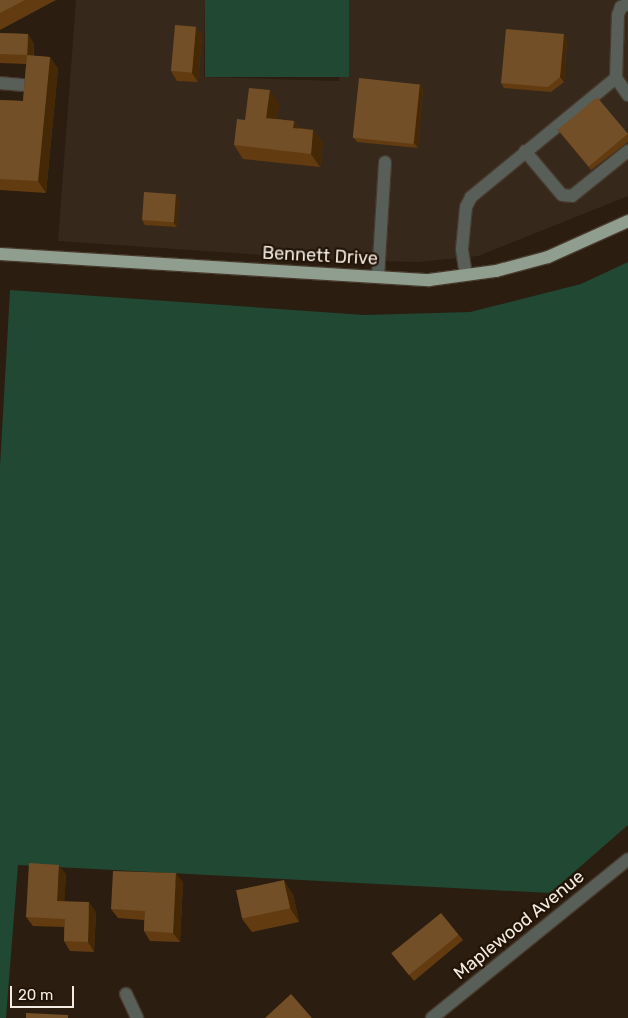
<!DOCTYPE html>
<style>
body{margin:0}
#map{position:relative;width:628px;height:1018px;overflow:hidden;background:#2b1d10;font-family:Rubik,sans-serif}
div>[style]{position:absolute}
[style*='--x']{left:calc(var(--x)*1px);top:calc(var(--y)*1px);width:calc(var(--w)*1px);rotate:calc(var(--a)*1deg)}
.industrial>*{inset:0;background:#37281c}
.green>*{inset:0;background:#214833;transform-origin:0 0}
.roads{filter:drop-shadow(1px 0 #473a2d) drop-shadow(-1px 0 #473a2d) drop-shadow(0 1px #473a2d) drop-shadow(0 -1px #473a2d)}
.minor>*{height:12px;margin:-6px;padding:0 6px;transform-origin:6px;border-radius:6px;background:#585f58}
.major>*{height:12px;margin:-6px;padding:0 6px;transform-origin:6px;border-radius:6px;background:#909e8f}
.wall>*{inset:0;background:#623c10}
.shaded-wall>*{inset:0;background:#452806}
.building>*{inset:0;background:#724f26;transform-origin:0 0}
span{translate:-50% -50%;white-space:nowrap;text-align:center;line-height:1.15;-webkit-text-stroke:4.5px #211407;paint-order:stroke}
.street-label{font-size:18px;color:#f3eae1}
.scale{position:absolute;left:10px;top:986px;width:64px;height:22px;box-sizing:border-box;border:2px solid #f3eae1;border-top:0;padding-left:6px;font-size:15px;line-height:18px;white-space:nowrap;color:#f3eae1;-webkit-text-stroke:4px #211407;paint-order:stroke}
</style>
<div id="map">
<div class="industrial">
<div style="clip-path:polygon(76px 0,205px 0,204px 77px,339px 81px,349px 0,628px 0,628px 196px,478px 256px,418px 262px,336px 260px,58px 241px)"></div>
</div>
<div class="green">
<div style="left:205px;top:0;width:144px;height:77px"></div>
<div style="clip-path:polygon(628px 262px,628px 825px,550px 893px,18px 865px,6px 1018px,0 1018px,0 467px,10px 290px,364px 315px,470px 312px,581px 284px)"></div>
</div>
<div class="roads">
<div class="minor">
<div style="--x:628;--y:4;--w:8;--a:157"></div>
<div style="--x:621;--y:7;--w:9;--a:111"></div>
<div style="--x:618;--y:15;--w:63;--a:91.8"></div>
<div style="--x:616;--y:78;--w:21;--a:55"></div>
<div style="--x:0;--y:83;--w:24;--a:5"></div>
<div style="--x:525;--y:151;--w:57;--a:49.9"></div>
<div style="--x:562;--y:195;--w:10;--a:6"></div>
<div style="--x:572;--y:196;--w:72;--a:-38.8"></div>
<div style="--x:466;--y:275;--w:26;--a:-99"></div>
<div style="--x:462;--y:249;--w:42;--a:-84.6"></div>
<div style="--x:466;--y:207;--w:11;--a:-63"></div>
<div style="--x:471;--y:197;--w:188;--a:-39.4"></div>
<div style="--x:378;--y:277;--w:115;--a:-86.5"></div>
<div style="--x:126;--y:994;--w:26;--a:65"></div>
<div style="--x:432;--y:1018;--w:252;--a:-39"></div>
</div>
<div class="major">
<div style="--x:0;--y:254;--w:430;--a:3.5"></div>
<div style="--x:429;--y:280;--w:68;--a:-7.7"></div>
<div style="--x:496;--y:271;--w:54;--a:-15.1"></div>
<div style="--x:548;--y:257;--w:88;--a:-24.2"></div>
</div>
</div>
<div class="wall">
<div style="clip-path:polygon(0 0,56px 0,0 30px)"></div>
<div style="clip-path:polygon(196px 27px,202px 36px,198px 82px,177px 81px,171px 71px)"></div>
<div style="clip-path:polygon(0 33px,28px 34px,34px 44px,34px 56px,50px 57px,58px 69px,46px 193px,0 190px,0 100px,23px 101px,26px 64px,0 63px)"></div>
<div style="clip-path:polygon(567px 39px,564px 82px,551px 92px,504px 88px,501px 83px)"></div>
<div style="clip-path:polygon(420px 84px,423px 88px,418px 148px,357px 142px,354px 138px)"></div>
<div style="clip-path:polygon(279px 103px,277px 119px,294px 121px,299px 128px,313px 130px,323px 143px,320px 167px,243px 159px,234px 145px,245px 120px)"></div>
<div style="clip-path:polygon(557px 129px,628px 133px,628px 142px,591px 170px)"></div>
<div style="clip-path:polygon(179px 199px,177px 227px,145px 225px,142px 220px)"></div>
<div style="clip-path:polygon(66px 874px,64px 901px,96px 912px,94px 952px,70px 951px,64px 941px,64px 927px,33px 926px,26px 917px)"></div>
<div style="clip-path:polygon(183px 882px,180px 942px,150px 941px,144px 931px,144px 920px,118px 918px,111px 909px)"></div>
<div style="clip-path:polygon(293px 894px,299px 922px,252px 932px,242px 919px)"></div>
<div style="clip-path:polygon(459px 935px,463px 940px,414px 981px,393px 955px)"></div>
</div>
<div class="shaded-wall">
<div style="clip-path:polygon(196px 27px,202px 36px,198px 82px,192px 73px)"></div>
<div style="clip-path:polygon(28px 34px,34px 44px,33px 65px,27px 56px)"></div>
<div style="clip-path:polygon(564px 34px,567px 39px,564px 82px,560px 77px)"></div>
<div style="clip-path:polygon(50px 57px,58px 69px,46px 193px,38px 181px)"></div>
<div style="clip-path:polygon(420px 84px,423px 88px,418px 148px,414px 143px)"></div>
<div style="clip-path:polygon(270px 90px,279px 103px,276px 131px,266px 118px)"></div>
<div style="clip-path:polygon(294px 121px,303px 134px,293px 128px)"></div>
<div style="clip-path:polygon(313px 130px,323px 143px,320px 167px,311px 154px)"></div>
<div style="clip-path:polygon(176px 194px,179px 199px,177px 227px,173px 222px)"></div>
<div style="clip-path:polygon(59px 865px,66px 874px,64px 910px,57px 901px)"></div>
<div style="clip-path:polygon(176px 873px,183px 882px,180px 942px,173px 933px)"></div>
<div style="clip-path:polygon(284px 880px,293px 894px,299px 922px,290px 908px)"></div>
<div style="clip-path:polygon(89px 902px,96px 912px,94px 952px,88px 942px)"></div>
</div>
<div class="building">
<div style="clip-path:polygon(0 0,25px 0,0 13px)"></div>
<div style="left:175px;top:25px;width:21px;height:46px;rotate:5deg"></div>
<div style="clip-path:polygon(506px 29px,564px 34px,560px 77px,548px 87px,501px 83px)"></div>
<div style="left:0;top:33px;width:28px;height:21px;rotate:2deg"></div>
<div style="clip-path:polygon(27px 55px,50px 57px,38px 181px,0 179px,0 100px,23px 101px)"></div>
<div style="left:359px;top:78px;width:61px;height:60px;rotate:6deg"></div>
<div style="clip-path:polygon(249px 88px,270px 90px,266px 118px,294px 121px,293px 128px,313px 130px,311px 154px,234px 145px,237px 119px,245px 120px)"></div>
<div style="left:597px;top:97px;width:48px;height:51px;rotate:50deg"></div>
<div style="left:144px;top:192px;width:32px;height:28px;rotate:4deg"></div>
<div style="clip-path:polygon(29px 863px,59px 865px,57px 901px,89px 902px,88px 942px,64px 941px,65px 919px,26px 917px)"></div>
<div style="clip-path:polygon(113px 871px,176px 873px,173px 933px,144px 931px,145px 911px,111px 909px)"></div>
<div style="left:284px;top:880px;width:29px;height:49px;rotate:78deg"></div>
<div style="left:441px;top:913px;width:28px;height:64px;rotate:51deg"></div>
<div style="clip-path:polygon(291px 994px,312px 1018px,265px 1018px)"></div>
<div style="clip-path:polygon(26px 1013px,68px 1015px,68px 1018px,26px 1018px)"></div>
</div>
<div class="street-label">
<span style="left:320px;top:256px;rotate:3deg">Bennett Drive</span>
<span style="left:519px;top:925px;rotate:-39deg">Maplewood Avenue</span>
</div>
<div class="scale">20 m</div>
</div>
